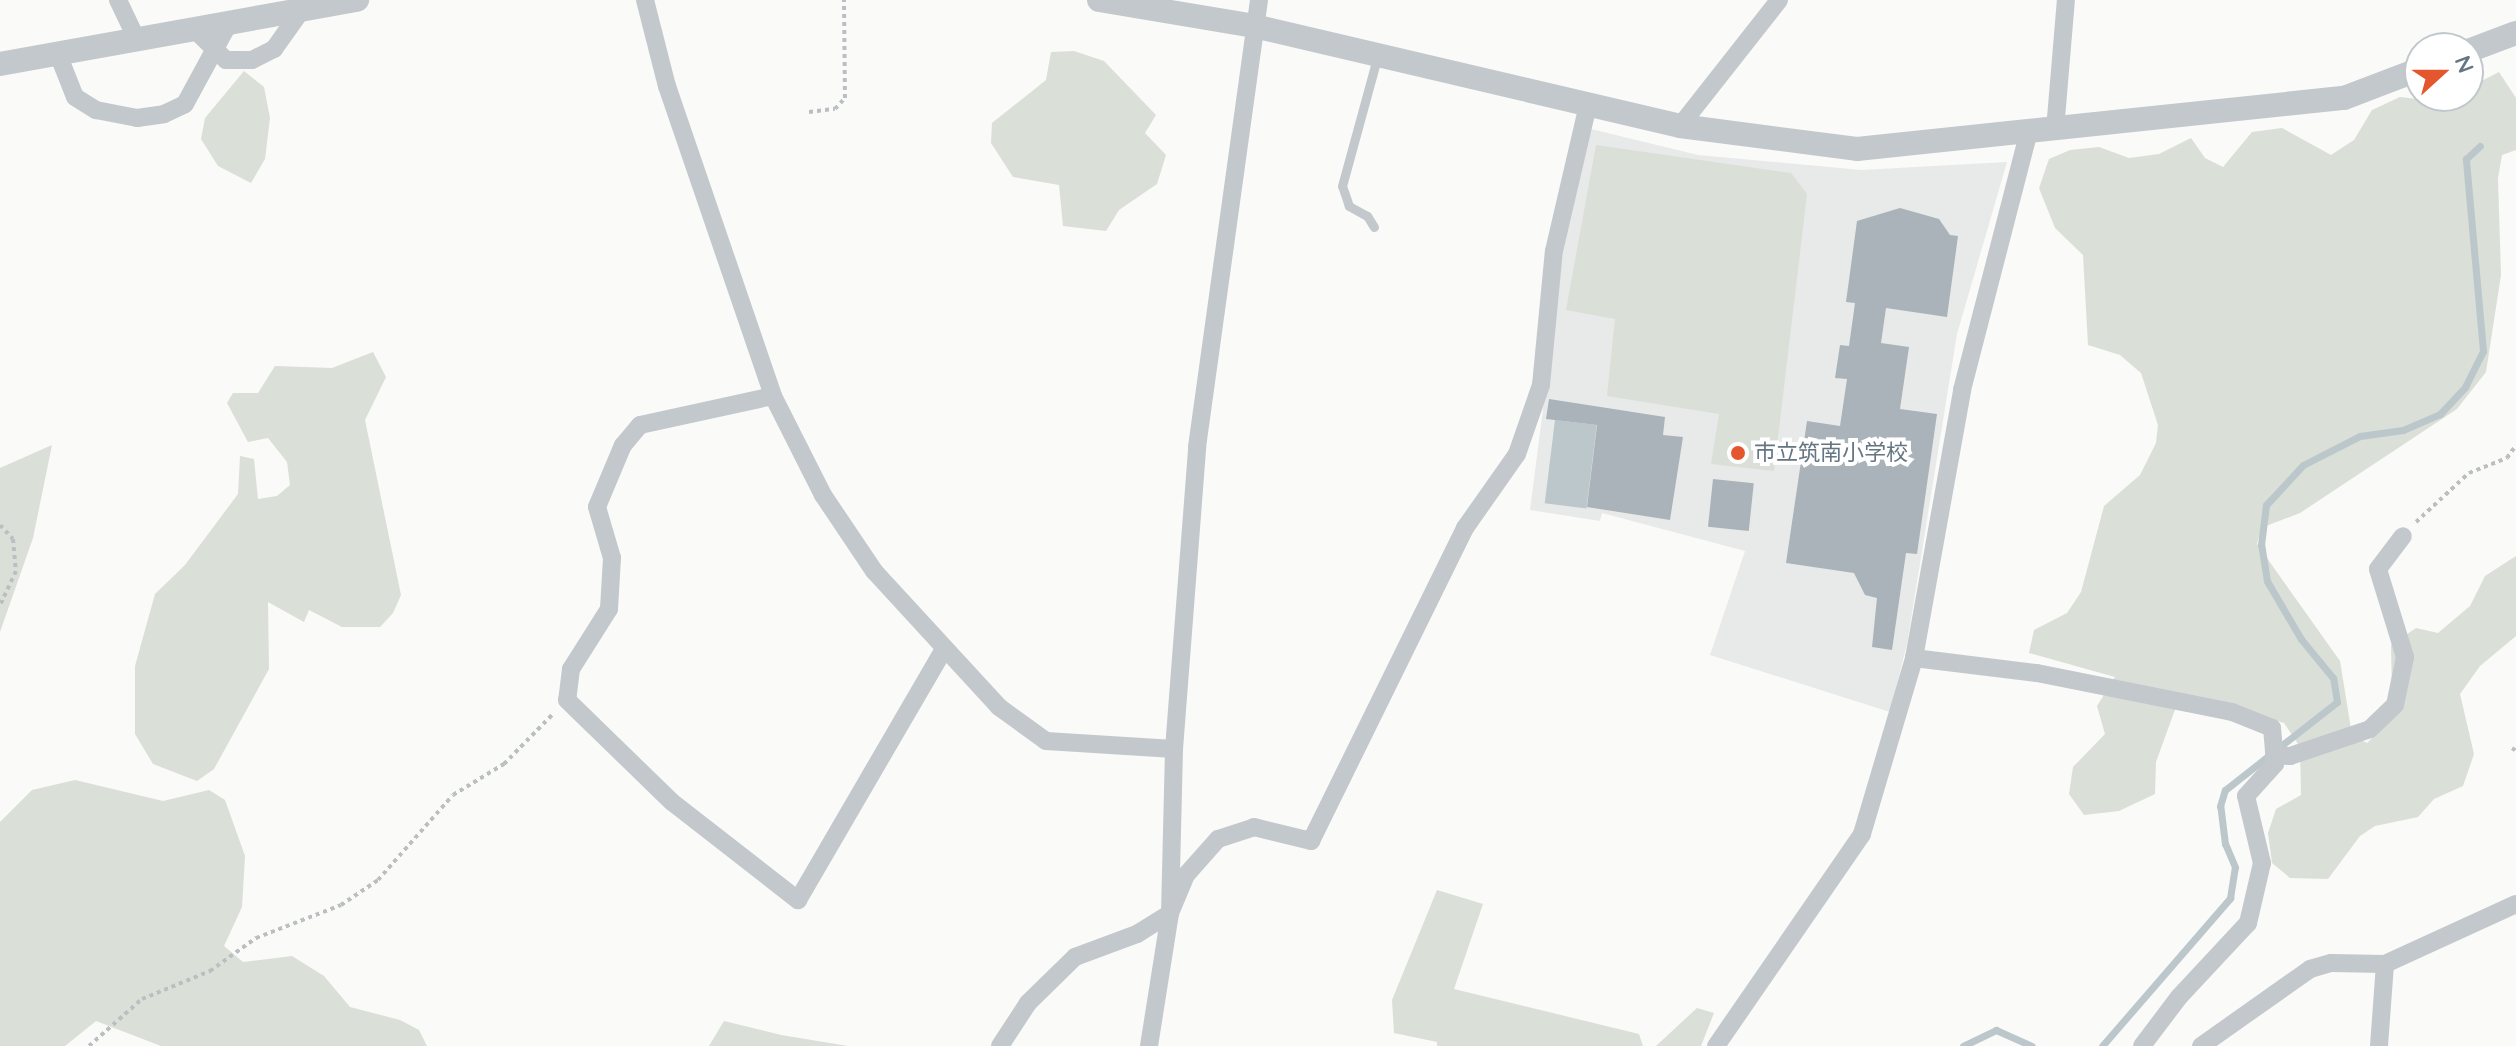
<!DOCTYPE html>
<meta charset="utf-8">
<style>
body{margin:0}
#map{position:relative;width:2516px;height:1046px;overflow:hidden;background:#fafaf8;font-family:Quicksand,"Noto Sans JP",sans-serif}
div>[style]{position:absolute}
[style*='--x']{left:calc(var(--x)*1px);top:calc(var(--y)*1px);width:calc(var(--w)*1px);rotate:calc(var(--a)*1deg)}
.built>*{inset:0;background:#e8e9e9}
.green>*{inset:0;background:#dadfd7}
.water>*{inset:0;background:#bbc7cb;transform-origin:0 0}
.stream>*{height:7px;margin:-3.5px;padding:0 3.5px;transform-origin:3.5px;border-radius:3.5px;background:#bbc7cb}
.building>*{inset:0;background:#aab3b9;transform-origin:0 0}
.path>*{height:4px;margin-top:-2px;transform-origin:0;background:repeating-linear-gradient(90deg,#bbbfc2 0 4px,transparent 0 8px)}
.service>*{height:9px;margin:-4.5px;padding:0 4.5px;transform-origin:4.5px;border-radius:4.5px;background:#c3c8cc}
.minor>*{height:18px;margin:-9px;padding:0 9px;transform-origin:9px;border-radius:9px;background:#c3c8cc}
.tertiary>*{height:24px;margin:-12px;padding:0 12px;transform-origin:12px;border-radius:12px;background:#c3c8cc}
.dots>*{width:22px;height:22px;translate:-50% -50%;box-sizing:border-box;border:4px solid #fff;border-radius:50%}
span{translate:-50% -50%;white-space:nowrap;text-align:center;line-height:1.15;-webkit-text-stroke:8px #fff;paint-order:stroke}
.poi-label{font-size:22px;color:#657683}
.left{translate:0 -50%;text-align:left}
.north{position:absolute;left:2404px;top:32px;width:80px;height:80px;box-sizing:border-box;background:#fff;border:2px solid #c1c8cd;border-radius:50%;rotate:69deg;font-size:22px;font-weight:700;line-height:32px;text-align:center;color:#657683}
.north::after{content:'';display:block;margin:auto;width:28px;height:36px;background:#e4572e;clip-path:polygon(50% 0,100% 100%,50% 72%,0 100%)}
</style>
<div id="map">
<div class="built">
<div style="clip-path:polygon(1591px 129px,1698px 155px,1861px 170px,2007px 162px,1957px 334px,1907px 644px,1890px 712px,1710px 655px,1745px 551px,1602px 513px,1600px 521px,1530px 510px,1567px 222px)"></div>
</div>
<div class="green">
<div style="clip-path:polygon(1074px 51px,1104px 61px,1156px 115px,1145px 133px,1166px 155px,1157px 184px,1119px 210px,1106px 231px,1063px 226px,1059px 185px,1013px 177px,991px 143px,992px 123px,1046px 80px,1051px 52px)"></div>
<div style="clip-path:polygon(244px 71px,264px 87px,270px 118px,265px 159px,251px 183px,218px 166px,201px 139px,205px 118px)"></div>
<div style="clip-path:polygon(2499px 72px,2516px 98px,2516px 150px,2502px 155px,2498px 178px,2501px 275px,2486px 372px,2457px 409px,2300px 513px,2261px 528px,2257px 544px,2340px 661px,2352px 735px,2367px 743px,2380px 730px,2392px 693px,2391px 645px,2416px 628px,2438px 633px,2470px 606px,2485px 576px,2516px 556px,2516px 636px,2480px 666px,2460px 694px,2474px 754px,2463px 786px,2434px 799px,2418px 817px,2375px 826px,2360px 836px,2328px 879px,2290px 878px,2272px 863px,2268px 833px,2276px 809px,2301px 795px,2300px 747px,2284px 723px,2181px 693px,2156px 762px,2155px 794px,2119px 811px,2084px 815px,2069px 794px,2073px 767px,2105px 734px,2097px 706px,2115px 677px,2029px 653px,2034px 630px,2067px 613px,2081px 592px,2104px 506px,2140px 475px,2156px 443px,2158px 425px,2141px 373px,2120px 355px,2088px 345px,2083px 255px,2055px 228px,2039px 188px,2049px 159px,2070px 150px,2099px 147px,2129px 158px,2159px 154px,2191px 138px,2205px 158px,2223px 167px,2252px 132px,2282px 128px,2331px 155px,2354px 140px,2372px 110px,2400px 97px,2434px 101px,2468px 96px,2468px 88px)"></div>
<div style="clip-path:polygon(1596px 145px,1791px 173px,1807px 194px,1774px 471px,1711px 464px,1719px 414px,1607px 396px,1615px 319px,1566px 310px)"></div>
<div style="clip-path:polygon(373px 352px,386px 377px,365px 420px,401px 595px,393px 613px,380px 627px,342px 627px,309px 610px,304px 622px,268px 602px,269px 669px,214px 769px,197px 781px,153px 764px,135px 734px,135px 666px,155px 594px,185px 565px,238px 494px,240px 456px,254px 459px,258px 499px,277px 496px,290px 485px,287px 462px,268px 438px,248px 442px,227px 403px,233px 393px,258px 393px,275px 366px,332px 368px)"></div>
<div style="clip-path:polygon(52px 445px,33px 538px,0 632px,0 468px)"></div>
<div style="clip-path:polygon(75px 780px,163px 801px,209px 790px,225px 800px,245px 856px,242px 907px,224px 946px,243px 962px,292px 956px,324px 976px,350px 1007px,400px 1020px,419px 1030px,427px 1046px,161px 1046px,96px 1021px,65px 1046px,0 1046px,0 822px,32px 790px)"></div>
<div style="clip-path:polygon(1437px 890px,1483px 904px,1454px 989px,1639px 1034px,1643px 1046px,1437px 1046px,1437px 1042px,1394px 1033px,1392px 1000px)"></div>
<div style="clip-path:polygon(1697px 1008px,1714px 1013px,1701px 1046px,1656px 1046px)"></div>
<div style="clip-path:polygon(724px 1021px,781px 1035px,848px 1046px,709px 1046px)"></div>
</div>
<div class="water">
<div style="left:1555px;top:420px;width:42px;height:84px;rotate:7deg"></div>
</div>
<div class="stream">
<div style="--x:1963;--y:1046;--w:37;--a:-26"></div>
<div style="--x:1996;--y:1030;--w:39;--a:24"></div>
<div style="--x:2102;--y:1046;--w:196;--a:-49.1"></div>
<div style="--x:2230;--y:898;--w:31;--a:-81"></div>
<div style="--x:2235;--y:867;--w:25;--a:-113"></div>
<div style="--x:2225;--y:844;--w:38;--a:-97"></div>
<div style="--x:2220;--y:806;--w:17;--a:-73"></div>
<div style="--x:2225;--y:790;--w:142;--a:-38.2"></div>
<div style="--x:2337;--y:702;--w:24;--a:-99"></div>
<div style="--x:2333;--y:678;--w:50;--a:-129.4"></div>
<div style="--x:2301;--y:639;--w:67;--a:-120.4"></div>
<div style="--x:2267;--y:581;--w:36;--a:-99"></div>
<div style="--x:2261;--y:545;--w:40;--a:-82.9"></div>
<div style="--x:2266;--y:505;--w:54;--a:-47.2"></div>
<div style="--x:2303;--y:465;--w:64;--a:-27"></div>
<div style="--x:2360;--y:436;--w:43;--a:-7.9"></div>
<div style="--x:2403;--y:430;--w:40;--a:-23.4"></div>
<div style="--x:2440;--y:414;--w:37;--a:-47"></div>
<div style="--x:2465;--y:387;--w:40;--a:-63.4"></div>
<div style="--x:2483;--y:351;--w:193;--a:-95.1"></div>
<div style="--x:2466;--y:159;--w:19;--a:-43"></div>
</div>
<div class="building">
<div style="clip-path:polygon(1900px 208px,1939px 219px,1950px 235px,1958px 236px,1947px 317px,1886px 308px,1881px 343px,1909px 347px,1900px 409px,1937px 414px,1917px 554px,1906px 553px,1892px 650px,1872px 647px,1877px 598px,1865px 595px,1854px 573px,1786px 563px,1807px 421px,1840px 426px,1847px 379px,1835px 378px,1840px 345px,1849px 346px,1855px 303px,1846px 302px,1857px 221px)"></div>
<div style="clip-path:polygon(1549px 399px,1665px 417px,1663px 435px,1683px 437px,1670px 520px,1587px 507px,1597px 425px,1546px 419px)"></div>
<div style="left:1713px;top:479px;width:41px;height:48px;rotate:6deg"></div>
</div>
<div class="path">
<div style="--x:809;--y:112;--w:26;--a:-7"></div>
<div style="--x:835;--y:109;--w:15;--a:-48"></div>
<div style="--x:845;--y:98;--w:98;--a:-90.6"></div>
<div style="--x:2416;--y:522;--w:72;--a:-42.8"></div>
<div style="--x:2469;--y:473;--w:41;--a:-21.5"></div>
<div style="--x:2507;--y:458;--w:16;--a:-55"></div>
<div style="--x:0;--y:525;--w:19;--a:47"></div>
<div style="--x:13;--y:539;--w:32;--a:85"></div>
<div style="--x:16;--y:571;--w:38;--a:115"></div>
<div style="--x:2512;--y:748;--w:5;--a:37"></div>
<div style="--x:89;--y:1046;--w:71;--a:-41.6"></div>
<div style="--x:142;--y:999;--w:74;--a:-22.4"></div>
<div style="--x:210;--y:971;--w:57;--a:-35.7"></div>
<div style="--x:256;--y:938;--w:91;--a:-21.2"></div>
<div style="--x:341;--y:905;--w:45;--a:-34"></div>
<div style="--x:378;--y:880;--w:113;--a:-48.6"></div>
<div style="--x:453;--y:795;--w:60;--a:-31.3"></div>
<div style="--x:504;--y:764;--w:71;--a:-45.6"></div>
</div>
<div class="service">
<div style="--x:1374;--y:227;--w:13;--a:-122"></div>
<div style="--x:1367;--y:216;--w:21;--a:-151"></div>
<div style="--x:1349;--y:206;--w:21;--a:-109"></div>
<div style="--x:1342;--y:186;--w:133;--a:-74.7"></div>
</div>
<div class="minor">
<div style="--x:118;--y:0;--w:44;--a:64.6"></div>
<div style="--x:645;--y:0;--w:89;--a:75.7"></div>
<div style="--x:667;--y:86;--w:328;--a:71.1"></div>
<div style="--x:773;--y:396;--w:111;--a:63.2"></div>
<div style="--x:823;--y:495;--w:92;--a:56.1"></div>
<div style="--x:874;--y:571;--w:185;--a:47.4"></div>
<div style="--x:999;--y:707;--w:58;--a:35.9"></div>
<div style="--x:1046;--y:741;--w:128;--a:3.6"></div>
<div style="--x:195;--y:30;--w:43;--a:44.1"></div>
<div style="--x:226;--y:60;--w:26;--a:0"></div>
<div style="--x:252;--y:60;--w:25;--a:-27"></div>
<div style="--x:274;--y:49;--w:47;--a:-54.6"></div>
<div style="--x:58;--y:54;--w:46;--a:68.4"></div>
<div style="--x:75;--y:97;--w:25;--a:32"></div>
<div style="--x:96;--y:110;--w:42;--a:11"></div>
<div style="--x:137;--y:118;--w:27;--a:-8"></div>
<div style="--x:164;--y:114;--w:23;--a:-25"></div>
<div style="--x:185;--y:104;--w:92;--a:-61.5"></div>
<div style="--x:1680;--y:126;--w:160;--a:-51.8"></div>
<div style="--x:2055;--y:130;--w:130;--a:-85.2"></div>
<div style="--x:773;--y:396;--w:136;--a:167.7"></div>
<div style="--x:640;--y:425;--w:26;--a:130"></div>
<div style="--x:623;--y:445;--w:67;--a:112.8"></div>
<div style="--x:597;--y:507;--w:53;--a:73.6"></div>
<div style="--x:612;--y:558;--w:51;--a:93.4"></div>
<div style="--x:609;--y:609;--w:71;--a:122.3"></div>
<div style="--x:571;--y:669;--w:31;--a:97"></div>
<div style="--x:567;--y:700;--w:146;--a:44.2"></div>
<div style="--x:672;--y:802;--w:160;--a:37.9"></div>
<div style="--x:798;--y:900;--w:290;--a:-59.8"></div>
<div style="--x:1914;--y:658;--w:124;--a:7"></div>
<div style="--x:2037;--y:673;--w:199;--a:11.3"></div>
<div style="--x:2232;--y:712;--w:43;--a:21.8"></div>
<div style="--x:2272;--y:728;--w:36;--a:85"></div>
<div style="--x:2275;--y:764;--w:43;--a:132.2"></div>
<div style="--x:2246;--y:796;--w:69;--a:76.6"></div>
<div style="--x:2262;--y:863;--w:62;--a:103.1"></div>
<div style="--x:2248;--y:923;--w:101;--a:133"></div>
<div style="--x:2179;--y:997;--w:61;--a:127.1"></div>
<div style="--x:2274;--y:755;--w:16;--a:4"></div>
<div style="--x:2290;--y:756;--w:84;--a:-18.6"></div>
<div style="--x:2370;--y:729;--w:35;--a:-44"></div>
<div style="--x:2395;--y:705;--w:49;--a:-78.2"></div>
<div style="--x:2405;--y:657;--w:92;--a:-107.1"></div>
<div style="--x:2378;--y:569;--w:41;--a:-52.9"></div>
<div style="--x:2385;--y:964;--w:144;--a:-24.6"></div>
<div style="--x:1000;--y:1046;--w:51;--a:-56.9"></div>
<div style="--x:1028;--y:1003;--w:66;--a:-44.4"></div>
<div style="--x:1075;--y:957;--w:66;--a:-20.4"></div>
<div style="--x:1137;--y:934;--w:39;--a:-32"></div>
<div style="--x:1170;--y:913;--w:41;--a:-67.2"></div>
<div style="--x:1186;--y:875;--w:48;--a:-48.4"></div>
<div style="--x:1218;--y:839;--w:38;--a:-18"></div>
<div style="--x:1254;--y:827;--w:59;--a:13.8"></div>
<div style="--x:1311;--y:841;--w:349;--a:-63.8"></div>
<div style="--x:1465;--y:528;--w:90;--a:-54.9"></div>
<div style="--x:1517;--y:454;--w:73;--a:-70.8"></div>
<div style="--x:1541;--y:385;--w:135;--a:-84.5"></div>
<div style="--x:1554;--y:251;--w:150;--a:-76.9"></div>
<div style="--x:1149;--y:1046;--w:135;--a:-81"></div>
<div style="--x:1170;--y:913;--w:164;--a:-88.6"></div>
<div style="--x:1174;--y:749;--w:303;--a:-85.6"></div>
<div style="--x:1197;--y:447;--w:451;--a:-82.1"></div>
<div style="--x:1716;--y:1046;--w:257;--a:-55.4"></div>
<div style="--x:1862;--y:834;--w:184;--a:-73.5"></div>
<div style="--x:1914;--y:658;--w:272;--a:-79.8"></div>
<div style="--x:1962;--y:390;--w:263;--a:-75.5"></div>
<div style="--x:2201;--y:1046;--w:133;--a:-35.2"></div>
<div style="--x:2310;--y:969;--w:22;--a:-16"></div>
<div style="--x:2331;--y:963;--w:54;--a:1.1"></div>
<div style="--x:2385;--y:964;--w:82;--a:94.2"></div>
</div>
<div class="tertiary">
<div style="--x:1099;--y:0;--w:157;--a:9.5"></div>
<div style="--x:1254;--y:26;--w:438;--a:13.2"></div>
<div style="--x:1680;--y:126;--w:178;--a:7.4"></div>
<div style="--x:1857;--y:149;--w:490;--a:-6"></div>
<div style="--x:2344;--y:98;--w:81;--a:-20.9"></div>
<div style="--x:2468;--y:51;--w:51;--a:-20.6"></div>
<div style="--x:0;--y:64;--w:363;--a:-10.2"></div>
</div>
<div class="dots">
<div style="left:1738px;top:453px;background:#e4572e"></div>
</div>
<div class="poi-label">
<span class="left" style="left:1754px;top:453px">市立筑南小学校</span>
</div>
<div class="north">N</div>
</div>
